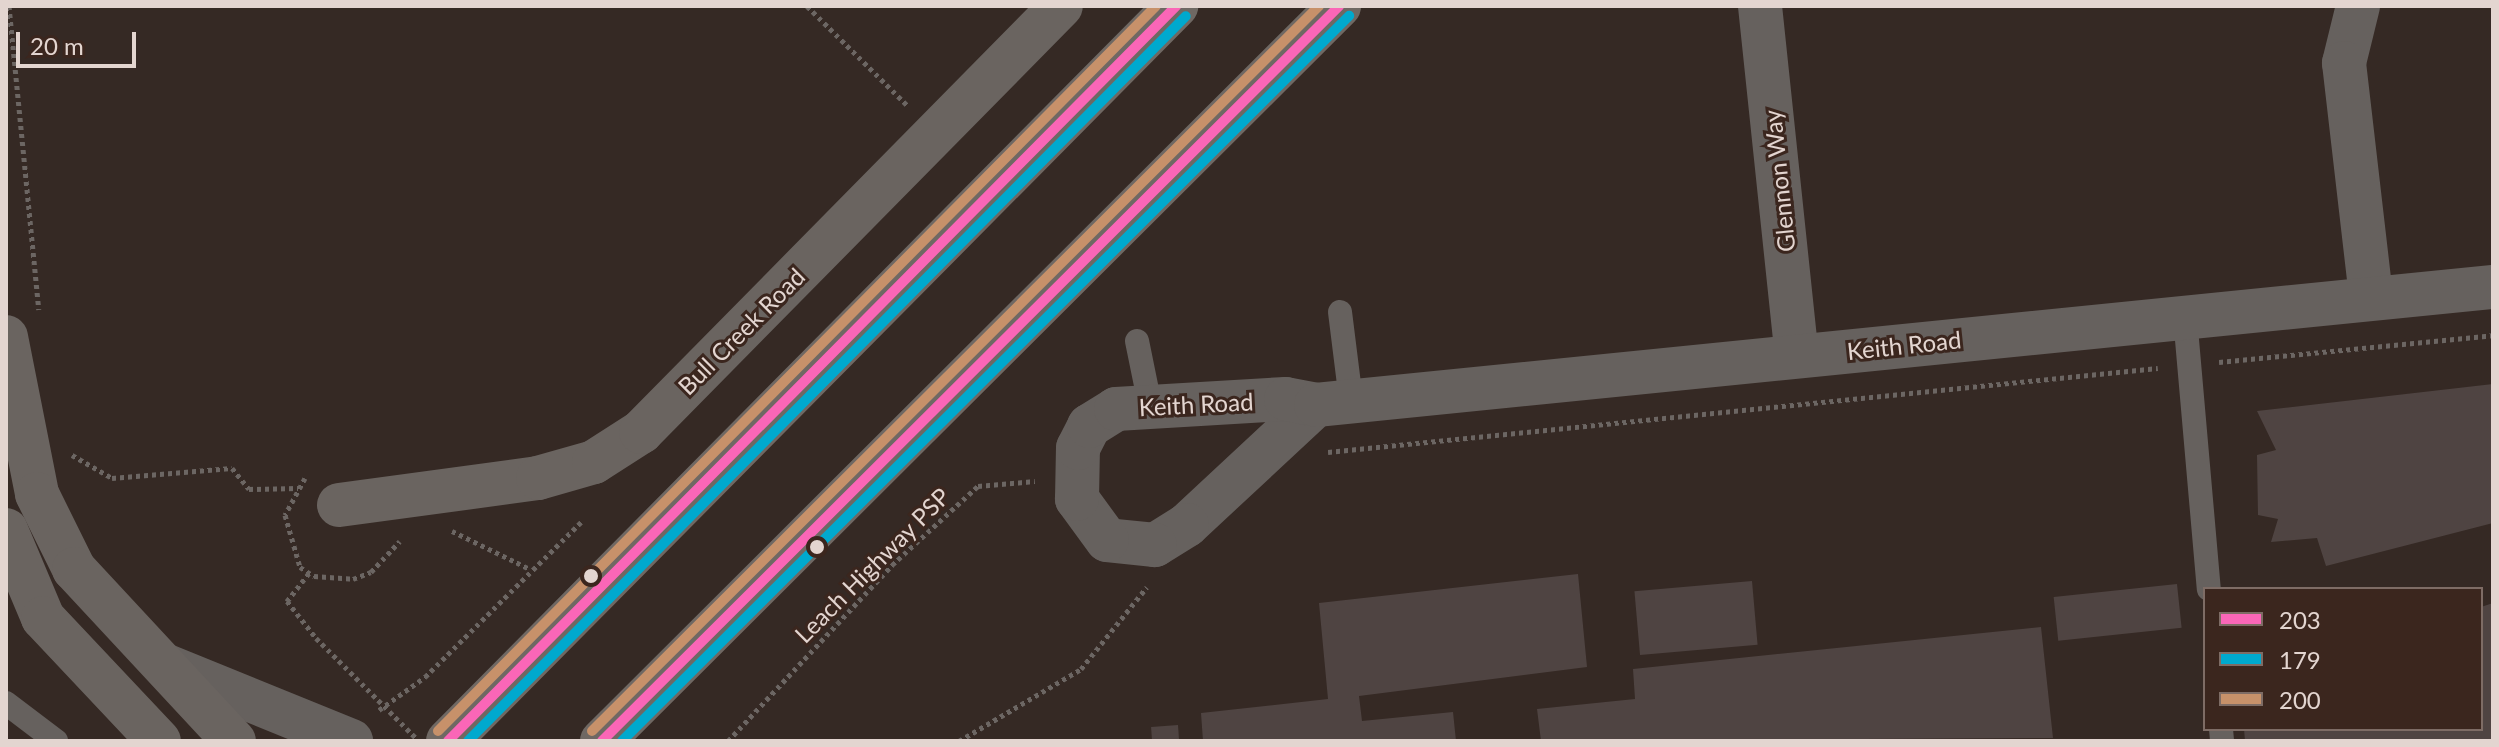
<!DOCTYPE html>
<style>
body{margin:0}
#map{position:relative;width:2499px;height:747px;overflow:hidden;background:#352924;font-family:Lato,sans-serif}
div>[style]{position:absolute}
[style*='--x']{left:calc(var(--x)*1px);top:calc(var(--y)*1px);width:calc(var(--w)*1px);rotate:calc(var(--a)*1deg)}
.building>*{inset:0;background:#4f4442;transform-origin:0 0}
.path>*{height:5px;margin-top:-2.5px;transform-origin:0;background:repeating-linear-gradient(90deg,#6c6663 0 4px,transparent 0 8px)}
.lane>*{height:24px;margin:-12px;padding:0 12px;transform-origin:12px;border-radius:12px;background:#66615e}
.street>*{height:44px;margin:-22px;padding:0 22px;transform-origin:22px;border-radius:22px;background:#66615e}
.secondary>*{height:44px;margin:-22px;padding:0 22px;transform-origin:22px;border-radius:22px;background:#6a6460}
.highway>*{height:44px;margin:-22px;padding:0 22px;transform-origin:22px;border-radius:22px;background:#6f6863}
.path-bridge>*{height:5px;margin-top:-2.5px;transform-origin:0;background:repeating-linear-gradient(90deg,#6c6663 0 4px,transparent 0 8px)}
.bus-1>*{height:10px;margin:-5px;padding:0 5px;transform-origin:5px;border-radius:5px;background:#fa66b7}
.bus-2>*{height:10px;margin:-5px;padding:0 5px;transform-origin:5px;border-radius:5px;background:#00a9ce}
.bus-3>*{height:10px;margin:-5px;padding:0 5px;transform-origin:5px;border-radius:5px;background:#c7916a}
.dots>*{width:22px;height:22px;translate:-50% -50%;box-sizing:border-box;border:4px solid #3b261e;border-radius:50%}
span{translate:-50% -50%;white-space:nowrap;text-align:center;line-height:1.15;-webkit-text-stroke:6px #3b261e;paint-order:stroke}
.street-label{font-size:24px;color:#e3d5d0}
.frame{position:absolute;inset:0;border:8px solid #e3d5d0;pointer-events:none}
.legend{position:absolute;left:2203px;top:587px;width:280px;height:144px;box-sizing:border-box;background:#3b261e;border:2px solid #7e6c65;margin:0;padding:10px 14px;list-style:none;font-size:24px;color:#e3d5d0}
.legend li{display:flex;align-items:center;gap:16px;height:40px}
.legend b{width:40px;border:2px solid #7e6c65}
.scale{position:absolute;left:16px;top:32px;width:120px;height:36px;box-sizing:border-box;border:4px solid #e3d5d0;border-top:0;padding-left:10px;font-size:24px;line-height:28px;white-space:nowrap;color:#e3d5d0;-webkit-text-stroke:6px #3b261e;paint-order:stroke}
</style>
<div id="map">
<div class="building">
<div style="clip-path:polygon(2493px 384px,2493px 523px,2326px 566px,2317px 538px,2271px 542px,2278px 519px,2258px 515px,2257px 455px,2276px 450px,2257px 411px)"></div>
<div style="clip-path:polygon(1578px 574px,1587px 667px,1359px 696px,1362px 721px,1453px 712px,1456px 741px,1203px 741px,1201px 713px,1328px 699px,1319px 603px)"></div>
<div style="left:1752px;top:581px;width:64px;height:118px;rotate:85deg"></div>
<div style="left:2177px;top:584px;width:44px;height:124px;rotate:84deg"></div>
<div style="clip-path:polygon(2493px 603px,2493px 741px,2245px 741px,2244px 729px,2481px 729px,2481px 607px)"></div>
<div style="clip-path:polygon(2041px 627px,2053px 738px,1541px 741px,1537px 709px,1635px 699px,1633px 669px)"></div>
<div style="left:1178px;top:725px;width:16px;height:27px;rotate:86deg"></div>
</div>
<div class="path">
<div style="--x:9;--y:6;--w:305;--a:84.4"></div>
<div style="--x:807;--y:6;--w:141;--a:44.7"></div>
<div style="--x:2219;--y:362;--w:275;--a:-5.6"></div>
<div style="--x:1328;--y:452;--w:834;--a:-5.78"></div>
<div style="--x:72;--y:455;--w:46;--a:29.9"></div>
<div style="--x:112;--y:478;--w:120;--a:-4.8"></div>
<div style="--x:232;--y:468;--w:27;--a:51"></div>
<div style="--x:249;--y:489;--w:49;--a:-1.2"></div>
<div style="--x:305;--y:478;--w:42;--a:118.4"></div>
<div style="--x:285;--y:515;--w:54;--a:73.9"></div>
<div style="--x:300;--y:567;--w:17;--a:33"></div>
<div style="--x:314;--y:576;--w:39;--a:4"></div>
<div style="--x:353;--y:579;--w:19;--a:-21"></div>
<div style="--x:371;--y:572;--w:42;--a:-46.9"></div>
<div style="--x:452;--y:531;--w:87;--a:26"></div>
<div style="--x:309;--y:573;--w:36;--a:128"></div>
<div style="--x:287;--y:601;--w:47;--a:51.9"></div>
<div style="--x:379;--y:710;--w:57;--a:-35.7"></div>
<div style="--x:425;--y:677;--w:220;--a:-44.8"></div>
<div style="--x:728;--y:741;--w:241;--a:-47"></div>
<div style="--x:892;--y:565;--w:117;--a:-42.6"></div>
<div style="--x:978;--y:486;--w:57;--a:-5"></div>
<div style="--x:959;--y:741;--w:142;--a:-30.5"></div>
<div style="--x:1081;--y:669;--w:105;--a:-51.2"></div>
</div>
<div class="lane">
<div style="--x:1340;--y:312;--w:89;--a:82.9"></div>
<div style="--x:2185;--y:317;--w:273;--a:85"></div>
<div style="--x:1137;--y:341;--w:65;--a:78.5"></div>
<div style="--x:6;--y:703;--w:63;--a:37.2"></div>
<div style="--x:2221;--y:729;--w:12;--a:85"></div>
</div>
<div class="street">
<div style="--x:1760;--y:6;--w:352;--a:84"></div>
<div style="--x:2358;--y:6;--w:59;--a:103.8"></div>
<div style="--x:2344;--y:63;--w:236;--a:83.4"></div>
<div style="--x:1316;--y:405;--w:176;--a:137.1"></div>
<div style="--x:1187;--y:525;--w:38;--a:148"></div>
<div style="--x:1155;--y:545;--w:48;--a:-174.1"></div>
<div style="--x:1107;--y:540;--w:51;--a:-126.2"></div>
<div style="--x:1077;--y:499;--w:51;--a:-88.9"></div>
<div style="--x:1078;--y:448;--w:25;--a:-63"></div>
<div style="--x:1089;--y:426;--w:32;--a:-32"></div>
<div style="--x:1116;--y:409;--w:170;--a:-3.4"></div>
<div style="--x:1286;--y:399;--w:31;--a:11"></div>
<div style="--x:1316;--y:405;--w:1183;--a:-5.73"></div>
<div style="--x:164;--y:665;--w:202;--a:22.1"></div>
</div>
<div class="secondary">
<div style="--x:6;--y:337;--w:160;--a:78.8"></div>
<div style="--x:37;--y:494;--w:84;--a:63.7"></div>
<div style="--x:74;--y:569;--w:235;--a:47.1"></div>
<div style="--x:339;--y:505;--w:201;--a:-7.7"></div>
<div style="--x:538;--y:478;--w:58;--a:-15.9"></div>
<div style="--x:594;--y:462;--w:56;--a:-32.6"></div>
<div style="--x:641;--y:432;--w:598;--a:-45.41"></div>
<div style="--x:6;--y:530;--w:95;--a:67.2"></div>
<div style="--x:43;--y:618;--w:169;--a:46.7"></div>
</div>
<div class="highway">
<div style="--x:448;--y:741;--w:1035;--a:-45.27"></div>
<div style="--x:602;--y:741;--w:1041;--a:-44.92"></div>
</div>
<div class="path-bridge">
<div style="--x:316;--y:638;--w:146;--a:45"></div>
</div>
<div class="bus-1">
<div style="--x:448;--y:741;--w:1035;--a:-45.27"></div>
<div style="--x:602;--y:741;--w:1041;--a:-44.92"></div>
</div>
<div class="bus-2">
<div style="--x:468;--y:741;--w:1020;--a:-45.28"></div>
<div style="--x:622;--y:741;--w:1027;--a:-44.92"></div>
</div>
<div class="bus-3">
<div style="--x:438;--y:731;--w:1020;--a:-45.28"></div>
<div style="--x:592;--y:731;--w:1027;--a:-44.92"></div>
</div>
<div class="dots">
<div style="left:817px;top:547px;background:#e3d5d0"></div>
<div style="left:591px;top:576px;background:#e3d5d0"></div>
</div>
<div class="street-label">
<span style="left:1779px;top:181px;rotate:-96deg">Glennon Way</span>
<span style="left:741px;top:331px;rotate:-45deg">Bull Creek Road</span>
<span style="left:1904px;top:345px;rotate:-6deg">Keith Road</span>
<span style="left:1196px;top:404px;rotate:-3deg">Keith Road</span>
<span style="left:872px;top:565px;rotate:-45deg">Leach Highway PSP</span>
</div>
<div class="frame"></div>
<ul class="legend">
<li><b style="height:10px;background:#fa66b7"></b>203</li>
<li><b style="height:10px;background:#00a9ce"></b>179</li>
<li><b style="height:10px;background:#c7916a"></b>200</li>
</ul>
<div class="scale">20 m</div>
</div>
